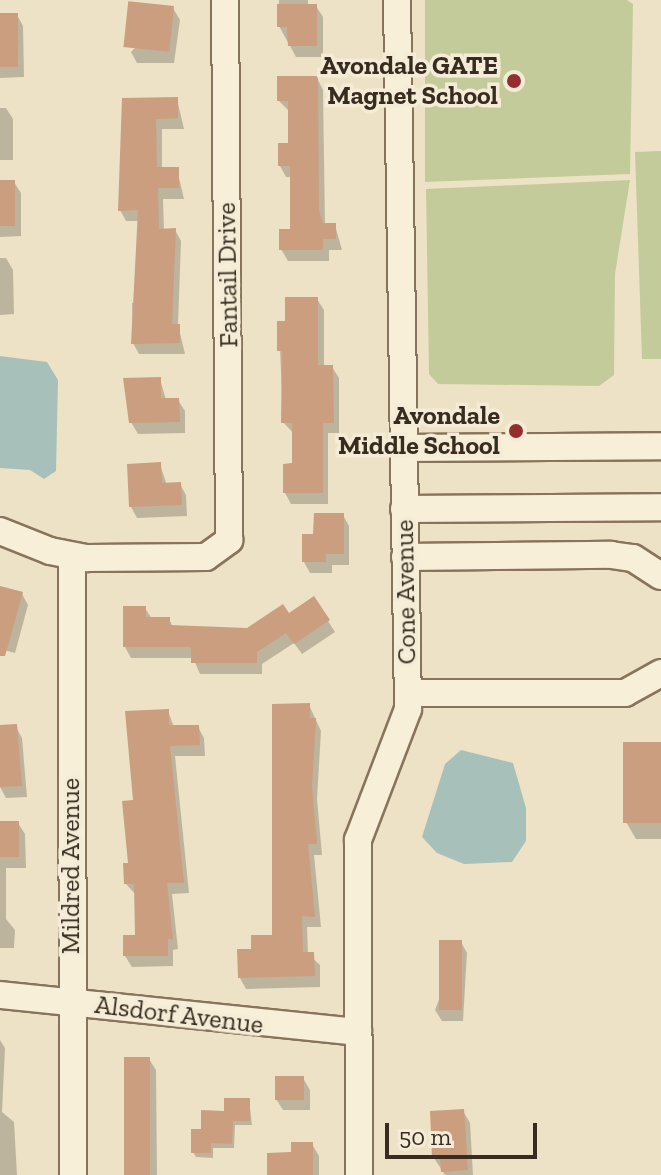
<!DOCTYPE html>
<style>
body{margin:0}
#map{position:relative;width:661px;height:1175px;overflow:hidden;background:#ede2c6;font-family:"Zilla Slab",serif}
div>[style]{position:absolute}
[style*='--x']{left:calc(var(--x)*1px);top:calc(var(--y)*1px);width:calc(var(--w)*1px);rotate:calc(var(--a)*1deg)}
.green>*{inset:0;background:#c4cb9a}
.water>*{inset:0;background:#a7c1ba}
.shadow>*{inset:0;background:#0003}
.building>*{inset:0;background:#ca9e7e;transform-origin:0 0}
.roads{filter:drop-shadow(2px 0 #88745c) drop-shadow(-2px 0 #88745c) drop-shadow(0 2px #88745c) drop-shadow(0 -2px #88745c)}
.minor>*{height:26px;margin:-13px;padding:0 13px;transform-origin:13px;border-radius:13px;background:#f8efd9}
.dots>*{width:22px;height:22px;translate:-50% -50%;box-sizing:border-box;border:4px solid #f4ecd6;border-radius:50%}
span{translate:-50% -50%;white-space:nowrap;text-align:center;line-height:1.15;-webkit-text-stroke:7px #f4ecd6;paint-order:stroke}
.poi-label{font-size:26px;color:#382c20;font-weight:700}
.right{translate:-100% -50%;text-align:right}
.street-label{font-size:26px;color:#382c20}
.scale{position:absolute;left:385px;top:1123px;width:152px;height:36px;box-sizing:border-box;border:4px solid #382c20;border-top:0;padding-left:10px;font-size:24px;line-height:28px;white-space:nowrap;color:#382c20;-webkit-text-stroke:6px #f4ecd6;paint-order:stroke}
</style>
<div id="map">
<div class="green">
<div style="clip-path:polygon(425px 0,627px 0,633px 4px,630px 174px,425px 182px)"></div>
<div style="clip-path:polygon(661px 151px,661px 359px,642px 359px,635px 152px)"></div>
<div style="clip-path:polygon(630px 180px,615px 274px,614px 375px,599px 386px,438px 384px,429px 374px,426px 189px)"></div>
</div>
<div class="water">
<div style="clip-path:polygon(0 356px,47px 362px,58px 380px,56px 471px,44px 479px,30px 470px,0 468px)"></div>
<div style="clip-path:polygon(461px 750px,513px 763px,526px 808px,526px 841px,512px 862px,464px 864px,437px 853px,422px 837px,445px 764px)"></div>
</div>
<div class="shadow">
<div style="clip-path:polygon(279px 0,308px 0,308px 6px,316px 6px,323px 17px,323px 57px,296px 57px,279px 26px)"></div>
<div style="clip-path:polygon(173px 8px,180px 20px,174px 63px,137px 63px,131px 52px)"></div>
<div style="clip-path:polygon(0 15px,17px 15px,23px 26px,24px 77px,0 78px)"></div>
<div style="clip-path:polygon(317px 78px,323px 90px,325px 225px,335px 225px,342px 250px,329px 250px,329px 261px,288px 261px,281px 249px,292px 231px,292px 177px,286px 177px,280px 166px,290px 145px,290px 112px,279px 101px)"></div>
<div style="clip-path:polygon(177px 99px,184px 129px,162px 129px,162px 169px,177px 169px,184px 199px,163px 199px,164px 231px,175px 230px,181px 241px,178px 325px,185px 354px,139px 354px,133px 343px,132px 303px,137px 303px,139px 221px,126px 221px,120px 210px,124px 100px)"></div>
<div style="clip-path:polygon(0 108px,6px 108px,13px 119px,13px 160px,0 160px)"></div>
<div style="clip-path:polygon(0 182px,14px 182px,21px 193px,21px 236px,0 237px)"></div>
<div style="clip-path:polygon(0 258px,6px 258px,13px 270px,14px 314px,0 315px)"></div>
<div style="clip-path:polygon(317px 299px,324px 310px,324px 367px,332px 367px,339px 378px,339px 433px,328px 433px,328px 504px,291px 504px,285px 493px,294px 465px,294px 434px,283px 422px,279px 323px,287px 323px)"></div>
<div style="clip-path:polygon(160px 379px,166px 400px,178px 400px,185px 411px,185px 433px,138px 434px,131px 422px)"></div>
<div style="clip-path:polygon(160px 465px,167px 485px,180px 484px,186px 495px,187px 516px,137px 518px,131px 507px)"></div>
<div style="clip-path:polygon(343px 515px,349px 526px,349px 565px,332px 565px,332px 573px,310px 573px,304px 562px,315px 536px)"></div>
<div style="clip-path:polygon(0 588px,22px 594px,28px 605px,15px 653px,0 649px)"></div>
<div style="clip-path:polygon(145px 608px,152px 619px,169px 619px,173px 627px,248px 630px,289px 616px,328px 621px,335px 632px,302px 654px,294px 643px,262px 664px,262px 674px,200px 674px,193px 658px,131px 658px,125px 647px)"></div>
<div style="clip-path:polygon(309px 705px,321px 731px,317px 799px,322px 855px,314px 855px,321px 927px,307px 927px,308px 954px,320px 965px,320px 987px,246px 989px,240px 978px,253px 951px,274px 937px)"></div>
<div style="clip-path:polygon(168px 711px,174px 727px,198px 727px,204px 738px,205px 756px,175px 756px,189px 893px,172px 894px,178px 949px,173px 950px,173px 966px,132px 967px,125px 956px,137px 937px,136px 895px,126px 884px,135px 802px)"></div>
<div style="clip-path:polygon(0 727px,16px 727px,22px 738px,27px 797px,6px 798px,0 787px)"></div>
<div style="clip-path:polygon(661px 744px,661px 839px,636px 839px,626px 822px)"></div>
<div style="clip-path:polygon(0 823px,18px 823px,25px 834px,26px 868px,6px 868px,6px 919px,15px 930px,14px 948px,0 948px)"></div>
<div style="clip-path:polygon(461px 942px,467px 953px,463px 1021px,442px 1021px,435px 1010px)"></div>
<div style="clip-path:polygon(0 1040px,5px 1048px,2px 1112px,14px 1122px,17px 1175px,0 1175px)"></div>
<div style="clip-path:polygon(149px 1059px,156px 1070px,157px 1175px,126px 1175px)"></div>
<div style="clip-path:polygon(303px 1078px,310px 1090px,310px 1110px,283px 1110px,276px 1099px)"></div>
<div style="clip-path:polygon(249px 1100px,252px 1125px,235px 1125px,234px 1148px,213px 1148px,213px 1158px,196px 1157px,193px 1152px,203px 1131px)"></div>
<div style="clip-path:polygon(463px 1111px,470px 1123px,473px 1175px,445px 1175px,434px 1158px)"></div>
<div style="clip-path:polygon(312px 1144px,319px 1156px,319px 1175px,269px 1175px)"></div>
</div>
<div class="building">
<div style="clip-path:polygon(277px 4px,317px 4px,317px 46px,288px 46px,287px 27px,277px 27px)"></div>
<div style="left:174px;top:6px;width:46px;height:46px;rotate:96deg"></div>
<div style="left:0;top:13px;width:18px;height:54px"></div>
<div style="clip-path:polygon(277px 76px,318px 76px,319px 211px,323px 223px,336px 223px,336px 239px,323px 239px,323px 250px,279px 250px,279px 229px,290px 229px,290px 166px,278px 166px,278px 143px,288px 143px,288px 101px,277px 101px)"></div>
<div style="clip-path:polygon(178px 97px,178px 118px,156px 119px,157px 167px,179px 167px,179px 188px,158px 188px,159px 229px,176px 228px,172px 324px,180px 324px,180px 343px,131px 344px,138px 210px,118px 211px,122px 98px)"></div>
<div style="left:0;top:180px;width:15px;height:46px"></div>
<div style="clip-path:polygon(285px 297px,318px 297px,318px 365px,333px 365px,334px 423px,323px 423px,323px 493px,283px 493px,283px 464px,292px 463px,292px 423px,281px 423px,282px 351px,277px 351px,277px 321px,285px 321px)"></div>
<div style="clip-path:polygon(161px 377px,161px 398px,179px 398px,180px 422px,129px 423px,123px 378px)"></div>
<div style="clip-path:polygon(161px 462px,162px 483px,181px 482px,182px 505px,129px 507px,127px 464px)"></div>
<div style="clip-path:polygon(314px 513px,344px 513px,344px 554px,326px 554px,326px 562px,302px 562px,302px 534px,313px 534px)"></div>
<div style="clip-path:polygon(0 586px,23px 592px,5px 656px,0 656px)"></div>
<div style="clip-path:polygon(314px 596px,330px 620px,294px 644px,286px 633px,257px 652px,257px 663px,191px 663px,191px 647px,123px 647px,123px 606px,146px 606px,146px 617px,170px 617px,170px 625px,247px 628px,283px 604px,289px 613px)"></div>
<div style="clip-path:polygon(310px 703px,310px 718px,316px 718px,312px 787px,317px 844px,308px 844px,315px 917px,302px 916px,303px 952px,314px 952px,315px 976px,238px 978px,237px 949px,251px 949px,251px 935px,272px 935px,272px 704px)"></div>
<div style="clip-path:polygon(169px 709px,169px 725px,199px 725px,200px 745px,170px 746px,184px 883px,167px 883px,173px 939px,168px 939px,168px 956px,123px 956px,123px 935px,135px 935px,134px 884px,124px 884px,123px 863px,128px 863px,122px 801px,133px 800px,125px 711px)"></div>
<div style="clip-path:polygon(17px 724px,22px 786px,0 787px,0 725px)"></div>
<div style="left:623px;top:742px;width:38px;height:81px"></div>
<div style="left:0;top:821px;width:19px;height:36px"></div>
<div style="left:439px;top:940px;width:23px;height:70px"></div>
<div style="left:124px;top:1057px;width:26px;height:118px"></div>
<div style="left:304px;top:1076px;width:24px;height:29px;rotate:90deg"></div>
<div style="clip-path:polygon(224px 1098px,250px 1098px,250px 1121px,233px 1121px,232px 1144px,211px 1143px,211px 1153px,191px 1153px,191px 1129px,201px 1129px,201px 1110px,224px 1111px)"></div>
<div style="clip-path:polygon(464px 1109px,468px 1170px,441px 1172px,440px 1158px,432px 1158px,430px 1111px)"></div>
<div style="clip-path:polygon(291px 1142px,313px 1142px,313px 1175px,267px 1175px,267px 1153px,291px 1152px)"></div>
</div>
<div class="roads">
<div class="minor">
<div style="--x:402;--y:448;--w:259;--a:-0.4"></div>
<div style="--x:404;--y:509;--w:257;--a:-0.4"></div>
<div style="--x:0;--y:531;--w:54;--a:21.8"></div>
<div style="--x:50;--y:551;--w:38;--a:11"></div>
<div style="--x:87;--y:558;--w:119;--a:-0.5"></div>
<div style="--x:206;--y:557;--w:29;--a:-36"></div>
<div style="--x:229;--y:540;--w:540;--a:-90.42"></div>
<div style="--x:72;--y:557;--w:618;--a:89.91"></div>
<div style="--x:405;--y:557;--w:206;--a:-0.6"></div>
<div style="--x:611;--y:555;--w:22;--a:8"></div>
<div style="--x:633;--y:558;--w:33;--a:33"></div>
<div style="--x:408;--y:693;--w:217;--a:0"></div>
<div style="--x:625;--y:693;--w:41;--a:-29.1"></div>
<div style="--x:0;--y:995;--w:360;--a:5.9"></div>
<div style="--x:359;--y:1175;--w:335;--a:-90.2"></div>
<div style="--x:358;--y:840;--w:140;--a:-69.1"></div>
<div style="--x:408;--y:709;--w:709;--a:-90.89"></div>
</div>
</div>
<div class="dots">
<div style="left:514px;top:81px;background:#952f2f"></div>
<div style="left:516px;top:431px;background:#952f2f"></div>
</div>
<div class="poi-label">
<span class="right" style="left:498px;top:81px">Avondale GATE<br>Magnet School</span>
<span class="right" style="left:500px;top:431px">Avondale<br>Middle School</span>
</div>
<div class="street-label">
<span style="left:228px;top:275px;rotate:-91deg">Fantail Drive</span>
<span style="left:406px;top:592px;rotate:-91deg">Cone Avenue</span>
<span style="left:71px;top:866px;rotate:-90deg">Mildred Avenue</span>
<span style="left:179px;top:1015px;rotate:7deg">Alsdorf Avenue</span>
</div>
<div class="scale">50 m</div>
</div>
